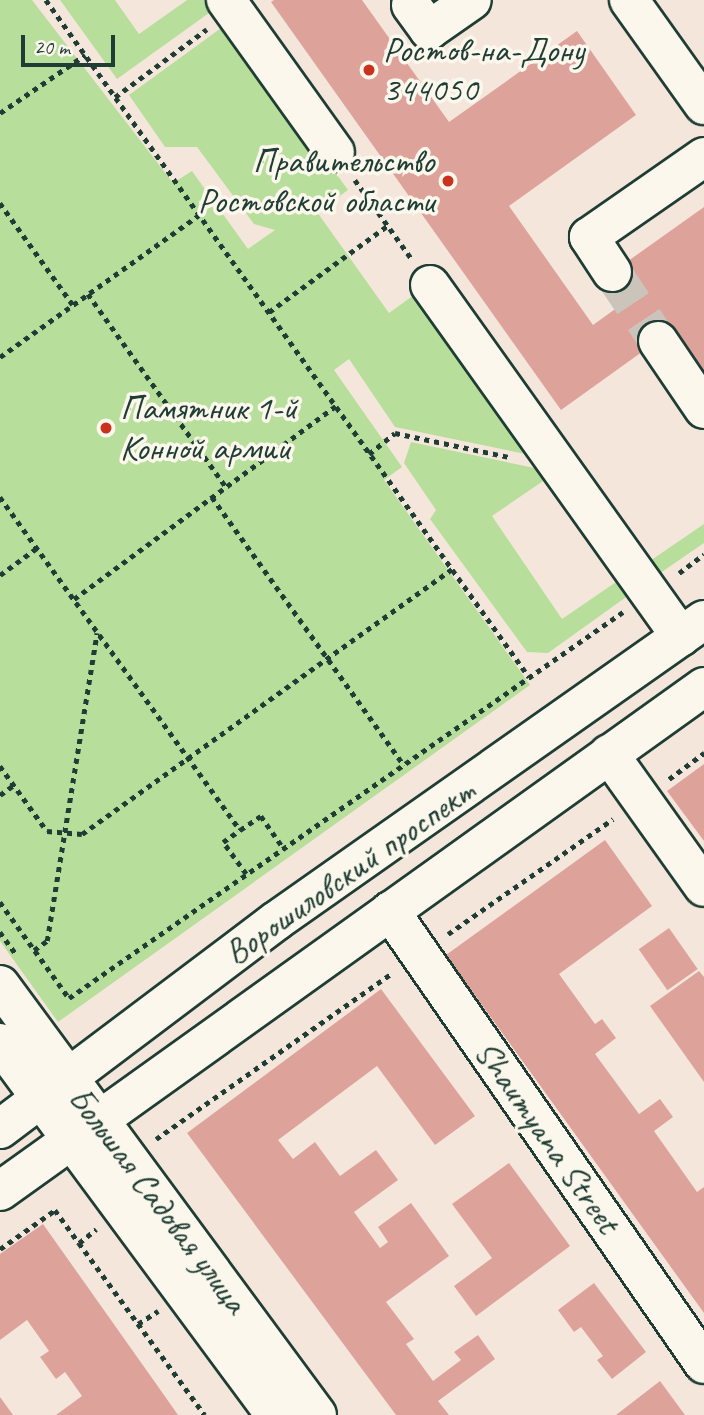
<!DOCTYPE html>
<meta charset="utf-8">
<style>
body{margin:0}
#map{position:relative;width:704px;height:1415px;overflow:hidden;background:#f5e6dc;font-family:Caveat,sans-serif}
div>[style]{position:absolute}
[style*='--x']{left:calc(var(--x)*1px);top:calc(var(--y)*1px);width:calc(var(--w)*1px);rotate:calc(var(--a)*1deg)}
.green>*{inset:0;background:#b7df9b}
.building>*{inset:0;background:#dda39b;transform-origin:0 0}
.minor-tunnel>*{height:38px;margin-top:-19px;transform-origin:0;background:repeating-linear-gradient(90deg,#cac4ba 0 38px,transparent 0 57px)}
.path>*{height:4.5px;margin-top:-2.25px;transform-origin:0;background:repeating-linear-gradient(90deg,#1f3d34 0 5px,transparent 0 10px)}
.roads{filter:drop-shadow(2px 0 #1f3d34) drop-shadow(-2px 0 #1f3d34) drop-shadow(0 2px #1f3d34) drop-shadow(0 -2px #1f3d34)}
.minor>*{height:38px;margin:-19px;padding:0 19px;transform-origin:19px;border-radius:19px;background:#fbf7ec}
.major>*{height:38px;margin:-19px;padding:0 19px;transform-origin:19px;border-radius:19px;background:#fbf7ec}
.dots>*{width:19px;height:19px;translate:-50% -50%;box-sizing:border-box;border:4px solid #fbf7ec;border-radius:50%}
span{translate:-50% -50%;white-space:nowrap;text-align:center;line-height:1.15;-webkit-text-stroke:7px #fbf7ec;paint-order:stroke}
.poi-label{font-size:35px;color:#1f3d34}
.left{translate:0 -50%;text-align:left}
.right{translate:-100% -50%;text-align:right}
.street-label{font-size:35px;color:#1f3d34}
.scale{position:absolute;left:21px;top:35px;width:94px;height:32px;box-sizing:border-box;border:4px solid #1f3d34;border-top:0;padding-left:9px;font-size:21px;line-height:24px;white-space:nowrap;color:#1f3d34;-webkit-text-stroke:5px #fbf7ec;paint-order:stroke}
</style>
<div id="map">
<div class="green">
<div style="clip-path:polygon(0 0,32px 0,173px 183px,192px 171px,248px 249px,275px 230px,254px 224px,197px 147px,165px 147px,129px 95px,228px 23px,348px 190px,317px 212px,389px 313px,418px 292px,535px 456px,395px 427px,349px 359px,334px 370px,402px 467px,384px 480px,530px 685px,58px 1022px,0 941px)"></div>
<div style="clip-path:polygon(60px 0,115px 0,139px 34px,187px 0,220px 0,223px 3px,117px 79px)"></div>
<div style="clip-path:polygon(411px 442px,544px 470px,549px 477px,492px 516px,562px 619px,619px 580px,629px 595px,548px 653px,527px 652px,430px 519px,436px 510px,404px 463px)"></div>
<div style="clip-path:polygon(704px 524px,704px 543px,653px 578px,644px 565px)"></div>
</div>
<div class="building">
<div style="clip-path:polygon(274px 0,362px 0,449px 122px,577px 31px,636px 115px,509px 206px,593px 325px,618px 307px,600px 281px,704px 207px,704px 372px,674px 329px,561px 410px,271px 2px)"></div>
<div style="clip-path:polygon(704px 764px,704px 841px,667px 791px)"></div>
<div style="clip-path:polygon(605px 840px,652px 906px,559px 974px,595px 1024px,602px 1019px,616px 1038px,595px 1054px,639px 1114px,660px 1099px,673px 1117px,654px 1131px,697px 1192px,704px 1187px,704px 1313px,446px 955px)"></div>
<div style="left:669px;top:928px;width:50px;height:37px;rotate:55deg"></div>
<div style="clip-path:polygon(699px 971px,704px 977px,704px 1082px,650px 1006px)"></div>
<div style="clip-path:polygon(381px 989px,475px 1116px,435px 1145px,377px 1066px,278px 1140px,293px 1159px,315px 1142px,340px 1176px,376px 1150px,398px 1180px,354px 1212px,380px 1248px,388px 1242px,378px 1227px,411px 1203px,449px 1256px,386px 1302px,414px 1339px,406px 1344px,433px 1381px,461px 1360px,454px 1352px,478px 1335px,495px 1359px,438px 1401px,449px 1415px,396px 1415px,187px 1133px)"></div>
<div style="clip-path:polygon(509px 1163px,570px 1246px,476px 1316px,454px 1286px,492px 1258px,452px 1204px)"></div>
<div style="clip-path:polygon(43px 1224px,164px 1395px,178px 1415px,56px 1415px,82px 1396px,65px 1372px,56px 1379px,40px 1357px,49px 1351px,27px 1320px,0 1340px,0 1254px)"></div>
<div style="clip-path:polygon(594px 1283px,646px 1352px,612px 1379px,597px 1360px,603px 1356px,581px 1327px,574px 1332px,558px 1310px)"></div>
<div style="clip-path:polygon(660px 1381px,685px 1415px,616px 1415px)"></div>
<div style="clip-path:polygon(0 1397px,13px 1415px,0 1415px)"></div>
</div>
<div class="minor-tunnel">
<div style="--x:612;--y:272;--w:83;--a:56.3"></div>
</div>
<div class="path">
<div style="--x:46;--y:0;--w:832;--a:54.49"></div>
<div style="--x:115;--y:97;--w:114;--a:-36.5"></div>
<div style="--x:0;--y:113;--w:103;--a:-34.3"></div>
<div style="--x:355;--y:180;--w:96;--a:54.3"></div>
<div style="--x:0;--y:203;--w:125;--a:54.4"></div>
<div style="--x:88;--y:294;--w:237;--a:54.4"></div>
<div style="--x:269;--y:312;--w:146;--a:-36.1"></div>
<div style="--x:0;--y:357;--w:244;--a:-35.5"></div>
<div style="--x:369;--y:454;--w:33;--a:-39"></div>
<div style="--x:395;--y:433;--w:116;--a:11.9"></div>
<div style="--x:0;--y:497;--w:410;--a:54.2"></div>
<div style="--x:212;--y:497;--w:330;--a:54.4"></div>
<div style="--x:679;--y:573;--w:31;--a:-37"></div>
<div style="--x:0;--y:575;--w:46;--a:-36.1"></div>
<div style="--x:74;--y:599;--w:325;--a:-36.4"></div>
<div style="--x:0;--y:766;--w:80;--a:54.1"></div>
<div style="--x:47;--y:831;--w:35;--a:5"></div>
<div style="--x:82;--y:834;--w:455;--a:-35.6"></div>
<div style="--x:669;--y:779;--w:44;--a:-36.6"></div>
<div style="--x:0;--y:795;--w:17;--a:-36"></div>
<div style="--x:246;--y:874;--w:39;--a:-126"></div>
<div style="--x:223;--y:842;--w:21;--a:-35"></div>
<div style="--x:240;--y:830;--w:25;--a:-34"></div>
<div style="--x:261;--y:816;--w:39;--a:55"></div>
<div style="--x:0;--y:902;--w:118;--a:54.3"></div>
<div style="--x:69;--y:998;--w:675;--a:-34.87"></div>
<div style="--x:0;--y:932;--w:27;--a:54"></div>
<div style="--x:448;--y:934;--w:201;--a:-34.9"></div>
<div style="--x:34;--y:950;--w:16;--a:-35"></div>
<div style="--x:47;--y:941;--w:312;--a:-80.8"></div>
<div style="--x:156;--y:1139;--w:289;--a:-35.1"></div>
<div style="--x:79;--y:1243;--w:213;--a:53.8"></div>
<div style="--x:0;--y:1249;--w:67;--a:-35.3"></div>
<div style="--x:55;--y:1210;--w:41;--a:54"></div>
<div style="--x:79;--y:1243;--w:22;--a:-39"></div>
<div style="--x:138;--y:1324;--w:24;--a:-33"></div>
</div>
<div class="roads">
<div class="minor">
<div style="--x:226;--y:0;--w:187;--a:54.4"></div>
<div style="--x:629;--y:0;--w:129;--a:54.5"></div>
<div style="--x:411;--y:5;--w:31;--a:54"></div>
<div style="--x:429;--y:30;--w:52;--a:-34.9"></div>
<div style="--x:612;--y:272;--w:42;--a:-123.3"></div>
<div style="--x:589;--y:237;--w:140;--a:-34.8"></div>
<div style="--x:430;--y:285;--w:432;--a:54.5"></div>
<div style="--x:658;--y:341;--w:82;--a:55.9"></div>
<div style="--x:609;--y:754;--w:163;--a:54.5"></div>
<div style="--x:390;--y:911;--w:551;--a:55.27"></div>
</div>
<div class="major">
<div style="--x:0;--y:985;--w:534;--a:53.6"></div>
<div style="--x:0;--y:1043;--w:463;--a:53.5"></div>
<div style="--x:0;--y:1129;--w:346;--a:-37"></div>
<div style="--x:276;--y:921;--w:523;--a:-35.12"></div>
<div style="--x:0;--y:1191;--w:866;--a:-35.6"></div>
</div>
</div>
<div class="dots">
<div style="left:369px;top:70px;background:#c8321e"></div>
<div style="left:448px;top:181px;background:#c8321e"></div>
<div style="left:106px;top:428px;background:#c8321e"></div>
</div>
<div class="poi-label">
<span class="left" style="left:383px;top:70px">Ростов-на-Дону<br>344050</span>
<span class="right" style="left:434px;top:181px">Правительство<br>Ростовской области</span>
<span class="left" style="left:120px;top:428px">Памятник 1-й<br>Конной армии</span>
</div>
<div class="street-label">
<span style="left:350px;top:872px;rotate:-35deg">Ворошиловский проспект</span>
<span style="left:547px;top:1137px;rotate:55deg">Shaumyana Street</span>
<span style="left:158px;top:1200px;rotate:53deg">Большая Садовая улица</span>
</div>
<div class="scale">20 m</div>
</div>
